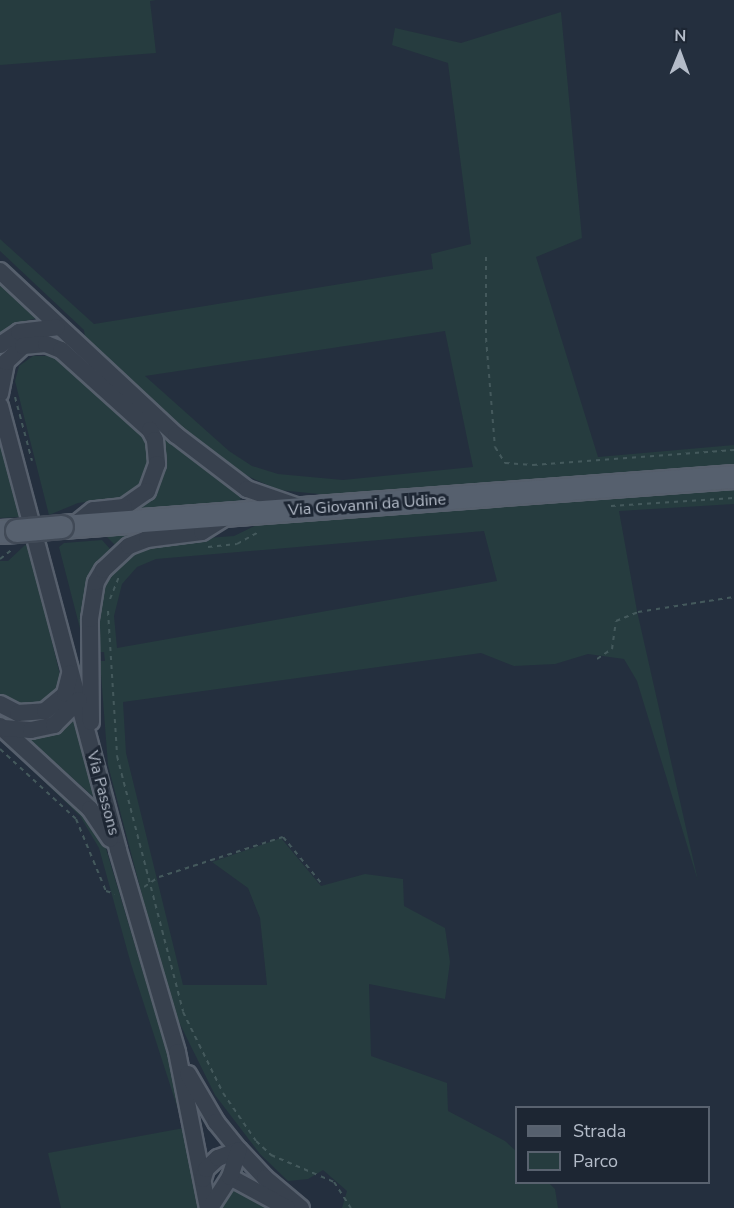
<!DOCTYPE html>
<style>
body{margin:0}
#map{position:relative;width:734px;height:1208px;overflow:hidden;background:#242f3e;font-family:"Nunito Sans",sans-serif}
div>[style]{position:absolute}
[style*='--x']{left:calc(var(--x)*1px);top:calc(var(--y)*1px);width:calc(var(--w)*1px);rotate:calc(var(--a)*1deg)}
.green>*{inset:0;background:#263c3f}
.path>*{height:2px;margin-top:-1px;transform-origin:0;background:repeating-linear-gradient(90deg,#44595c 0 4.5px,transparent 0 9px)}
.roads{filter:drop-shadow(2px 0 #565f6c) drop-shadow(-2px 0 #565f6c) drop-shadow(0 2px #565f6c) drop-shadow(0 -2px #565f6c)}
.minor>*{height:16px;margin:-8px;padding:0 8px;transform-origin:8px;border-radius:8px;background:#38414e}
.major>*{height:22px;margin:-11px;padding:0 11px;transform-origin:11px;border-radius:11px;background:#56606e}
.bridges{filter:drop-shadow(2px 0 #414a57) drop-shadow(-2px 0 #414a57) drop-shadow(0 2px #414a57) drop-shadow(0 -2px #414a57)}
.major-bridge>*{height:22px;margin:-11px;padding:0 11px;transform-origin:11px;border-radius:11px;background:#56606e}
span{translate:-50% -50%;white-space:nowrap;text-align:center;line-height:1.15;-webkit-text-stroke:6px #1d2633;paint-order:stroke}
.street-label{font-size:16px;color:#b4bcc9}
.legend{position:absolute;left:515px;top:1106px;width:195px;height:78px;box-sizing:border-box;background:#1d2633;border:2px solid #59626f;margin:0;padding:8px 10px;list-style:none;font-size:18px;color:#b4bcc9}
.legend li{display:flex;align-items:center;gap:12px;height:30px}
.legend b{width:30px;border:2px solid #59626f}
.north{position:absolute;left:650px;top:24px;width:60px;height:60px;-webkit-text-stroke:4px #1d2633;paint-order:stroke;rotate:1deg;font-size:16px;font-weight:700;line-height:24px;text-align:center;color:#b4bcc9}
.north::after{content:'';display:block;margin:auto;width:21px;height:27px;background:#b4bcc9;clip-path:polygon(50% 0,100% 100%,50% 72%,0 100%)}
</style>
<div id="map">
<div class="green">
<div style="clip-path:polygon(0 0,156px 0,150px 1px,156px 53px,0 65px)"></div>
<div style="clip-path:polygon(evenodd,561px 12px,582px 238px,536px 257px,598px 457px,734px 445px,734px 466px,329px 495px,279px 490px,227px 467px,206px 449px,85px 338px,84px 330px,0 251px,0 239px,94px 324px,433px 269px,431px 254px,471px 244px,448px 63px,392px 45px,395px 28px,461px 43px,561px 12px,445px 331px,473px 467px,343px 480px,278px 474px,252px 466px,229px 451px,145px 376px,445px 331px)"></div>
<div style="clip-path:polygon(0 279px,39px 318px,20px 322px,0 334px)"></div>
<div style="clip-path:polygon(33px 356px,48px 356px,65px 362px,139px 428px,150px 443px,147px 476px,128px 497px,78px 503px,49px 515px,15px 381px,19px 366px)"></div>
<div style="clip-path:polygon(162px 431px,201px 466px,241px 493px,240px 502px,134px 511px,152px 494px,163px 472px)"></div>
<div style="clip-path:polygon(0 434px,21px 517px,0 518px)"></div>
<div style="clip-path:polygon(evenodd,734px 485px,734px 504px,619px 511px,637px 611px,698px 881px,637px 681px,624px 659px,588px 654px,555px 664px,514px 666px,481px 653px,123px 702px,126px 753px,183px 985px,267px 985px,260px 918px,248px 888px,212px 862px,281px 838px,321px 886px,365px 874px,403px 879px,404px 906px,445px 928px,450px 962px,445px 999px,369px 984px,371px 1056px,447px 1083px,448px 1111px,505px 1141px,516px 1151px,516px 1182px,549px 1183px,555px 1189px,558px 1208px,342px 1208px,347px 1191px,323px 1170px,308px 1179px,288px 1181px,260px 1154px,215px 1095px,171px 1006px,108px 765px,100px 661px,105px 661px,104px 652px,98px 652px,95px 635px,102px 585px,109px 573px,138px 548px,164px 541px,234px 536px,267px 520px,734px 485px,484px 531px,497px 581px,117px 648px,114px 616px,122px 584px,137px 567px,156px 559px,484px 531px)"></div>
<div style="clip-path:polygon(138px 532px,116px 546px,104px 534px)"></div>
<div style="clip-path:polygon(102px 540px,111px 550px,93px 573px,85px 593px,81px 612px,84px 644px,59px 547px,64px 543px)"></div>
<div style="clip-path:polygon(25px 545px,29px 547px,62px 683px,55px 696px,42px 704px,17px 706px,0 694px,0 561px,8px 561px)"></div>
<div style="clip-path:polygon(74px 716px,96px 799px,26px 737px)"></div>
<div style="clip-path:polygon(0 731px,86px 812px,104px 842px,183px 1106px,201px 1208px,61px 1208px,48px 1153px,184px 1128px,131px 964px,99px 848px,80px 816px,0 739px)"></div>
<div style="clip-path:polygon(235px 1187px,272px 1208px,221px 1208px,227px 1190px)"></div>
</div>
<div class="path">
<div style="--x:486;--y:257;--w:81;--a:90"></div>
<div style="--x:486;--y:338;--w:109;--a:85.3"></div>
<div style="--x:495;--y:447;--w:19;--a:58"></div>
<div style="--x:505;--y:463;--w:28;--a:4"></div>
<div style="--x:533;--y:465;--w:202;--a:-4.3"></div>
<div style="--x:15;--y:397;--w:66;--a:75.1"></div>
<div style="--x:611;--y:506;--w:123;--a:-3.7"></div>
<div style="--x:208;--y:547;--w:29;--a:-6"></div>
<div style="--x:237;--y:544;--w:25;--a:-29"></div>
<div style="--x:0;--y:559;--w:16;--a:-38"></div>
<div style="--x:110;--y:599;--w:24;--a:-68"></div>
<div style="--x:108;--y:611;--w:145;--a:86.4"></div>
<div style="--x:117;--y:756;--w:264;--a:75.5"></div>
<div style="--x:183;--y:1012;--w:90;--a:63.7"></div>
<div style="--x:223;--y:1093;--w:58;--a:55.5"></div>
<div style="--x:256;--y:1141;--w:21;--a:43"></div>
<div style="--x:271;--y:1155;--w:69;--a:23.2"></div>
<div style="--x:334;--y:1182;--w:31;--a:57"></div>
<div style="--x:597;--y:659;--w:18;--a:-34"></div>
<div style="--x:612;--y:649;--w:28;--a:-82"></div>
<div style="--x:616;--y:621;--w:24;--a:-22"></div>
<div style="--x:638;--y:612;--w:97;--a:-8.9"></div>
<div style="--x:0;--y:749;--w:103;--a:42.6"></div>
<div style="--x:76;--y:819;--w:78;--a:67.4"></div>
<div style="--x:106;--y:891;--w:9;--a:18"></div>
<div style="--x:144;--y:887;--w:18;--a:-34"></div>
<div style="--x:159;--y:877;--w:130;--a:-17.9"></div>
<div style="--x:283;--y:837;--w:60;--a:50.4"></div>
</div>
<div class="roads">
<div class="minor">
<div style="--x:0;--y:271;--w:241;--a:43"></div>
<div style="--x:176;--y:435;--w:89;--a:37.3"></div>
<div style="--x:247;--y:489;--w:55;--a:19.1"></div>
<div style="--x:0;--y:345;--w:23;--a:-34"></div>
<div style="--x:19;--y:332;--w:38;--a:-7"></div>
<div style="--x:0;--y:394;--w:33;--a:-79"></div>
<div style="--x:6;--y:362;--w:23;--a:-43"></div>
<div style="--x:23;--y:346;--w:23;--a:-5"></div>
<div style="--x:46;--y:344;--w:16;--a:22"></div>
<div style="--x:61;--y:350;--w:120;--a:42"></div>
<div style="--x:150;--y:430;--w:11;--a:63"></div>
<div style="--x:155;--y:440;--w:24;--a:85"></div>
<div style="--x:157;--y:464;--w:29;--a:110"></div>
<div style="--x:147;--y:491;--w:28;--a:145"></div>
<div style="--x:124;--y:507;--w:31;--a:174"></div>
<div style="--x:93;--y:510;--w:27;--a:141"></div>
<div style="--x:0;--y:406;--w:459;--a:75.1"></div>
<div style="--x:118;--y:850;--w:210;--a:73.7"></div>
<div style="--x:177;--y:1052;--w:159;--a:78.8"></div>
<div style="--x:0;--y:704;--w:20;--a:27"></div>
<div style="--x:18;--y:713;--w:27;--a:-4"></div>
<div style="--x:45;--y:711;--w:26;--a:-40"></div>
<div style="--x:65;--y:694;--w:21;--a:-76"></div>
<div style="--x:91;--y:722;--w:103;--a:-90.6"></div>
<div style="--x:90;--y:619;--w:37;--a:-81"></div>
<div style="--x:96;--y:582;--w:14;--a:-60"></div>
<div style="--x:103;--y:570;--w:35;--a:-43"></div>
<div style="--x:129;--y:546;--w:19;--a:-21"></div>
<div style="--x:147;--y:539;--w:55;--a:-7.3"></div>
<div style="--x:202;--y:532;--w:32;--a:-32"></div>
<div style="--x:0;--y:726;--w:122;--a:42.7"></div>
<div style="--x:90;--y:809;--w:36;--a:56"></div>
<div style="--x:3;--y:728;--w:28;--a:4"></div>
<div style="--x:31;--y:730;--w:24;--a:-12"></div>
<div style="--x:54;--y:725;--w:35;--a:-45"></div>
<div style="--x:188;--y:1074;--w:56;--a:59.7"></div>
<div style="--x:216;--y:1122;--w:36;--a:51"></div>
<div style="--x:239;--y:1150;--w:38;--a:47"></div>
<div style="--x:265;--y:1178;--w:47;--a:39.8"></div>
<div style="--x:230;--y:1177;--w:65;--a:28.5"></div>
<div style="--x:203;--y:1179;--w:10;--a:-73"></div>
<div style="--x:206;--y:1169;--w:16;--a:-43"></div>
<div style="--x:218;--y:1158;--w:22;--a:-21"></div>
<div style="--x:210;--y:1208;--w:37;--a:-57"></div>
<div style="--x:230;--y:1177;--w:28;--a:-72"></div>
</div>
<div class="major">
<div style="--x:62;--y:527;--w:674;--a:-4.26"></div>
<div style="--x:0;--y:532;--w:17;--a:-3"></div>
</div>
</div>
<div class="bridges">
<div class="major-bridge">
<div style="--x:17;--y:531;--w:45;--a:-5.1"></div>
</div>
</div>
<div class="street-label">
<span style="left:367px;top:505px;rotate:-4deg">Via Giovanni da Udine</span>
<span style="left:103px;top:793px;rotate:75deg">Via Passons</span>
</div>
<ul class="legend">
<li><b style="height:8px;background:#56606e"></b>Strada</li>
<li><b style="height:16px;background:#263c3f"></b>Parco</li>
</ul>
<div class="north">N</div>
</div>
